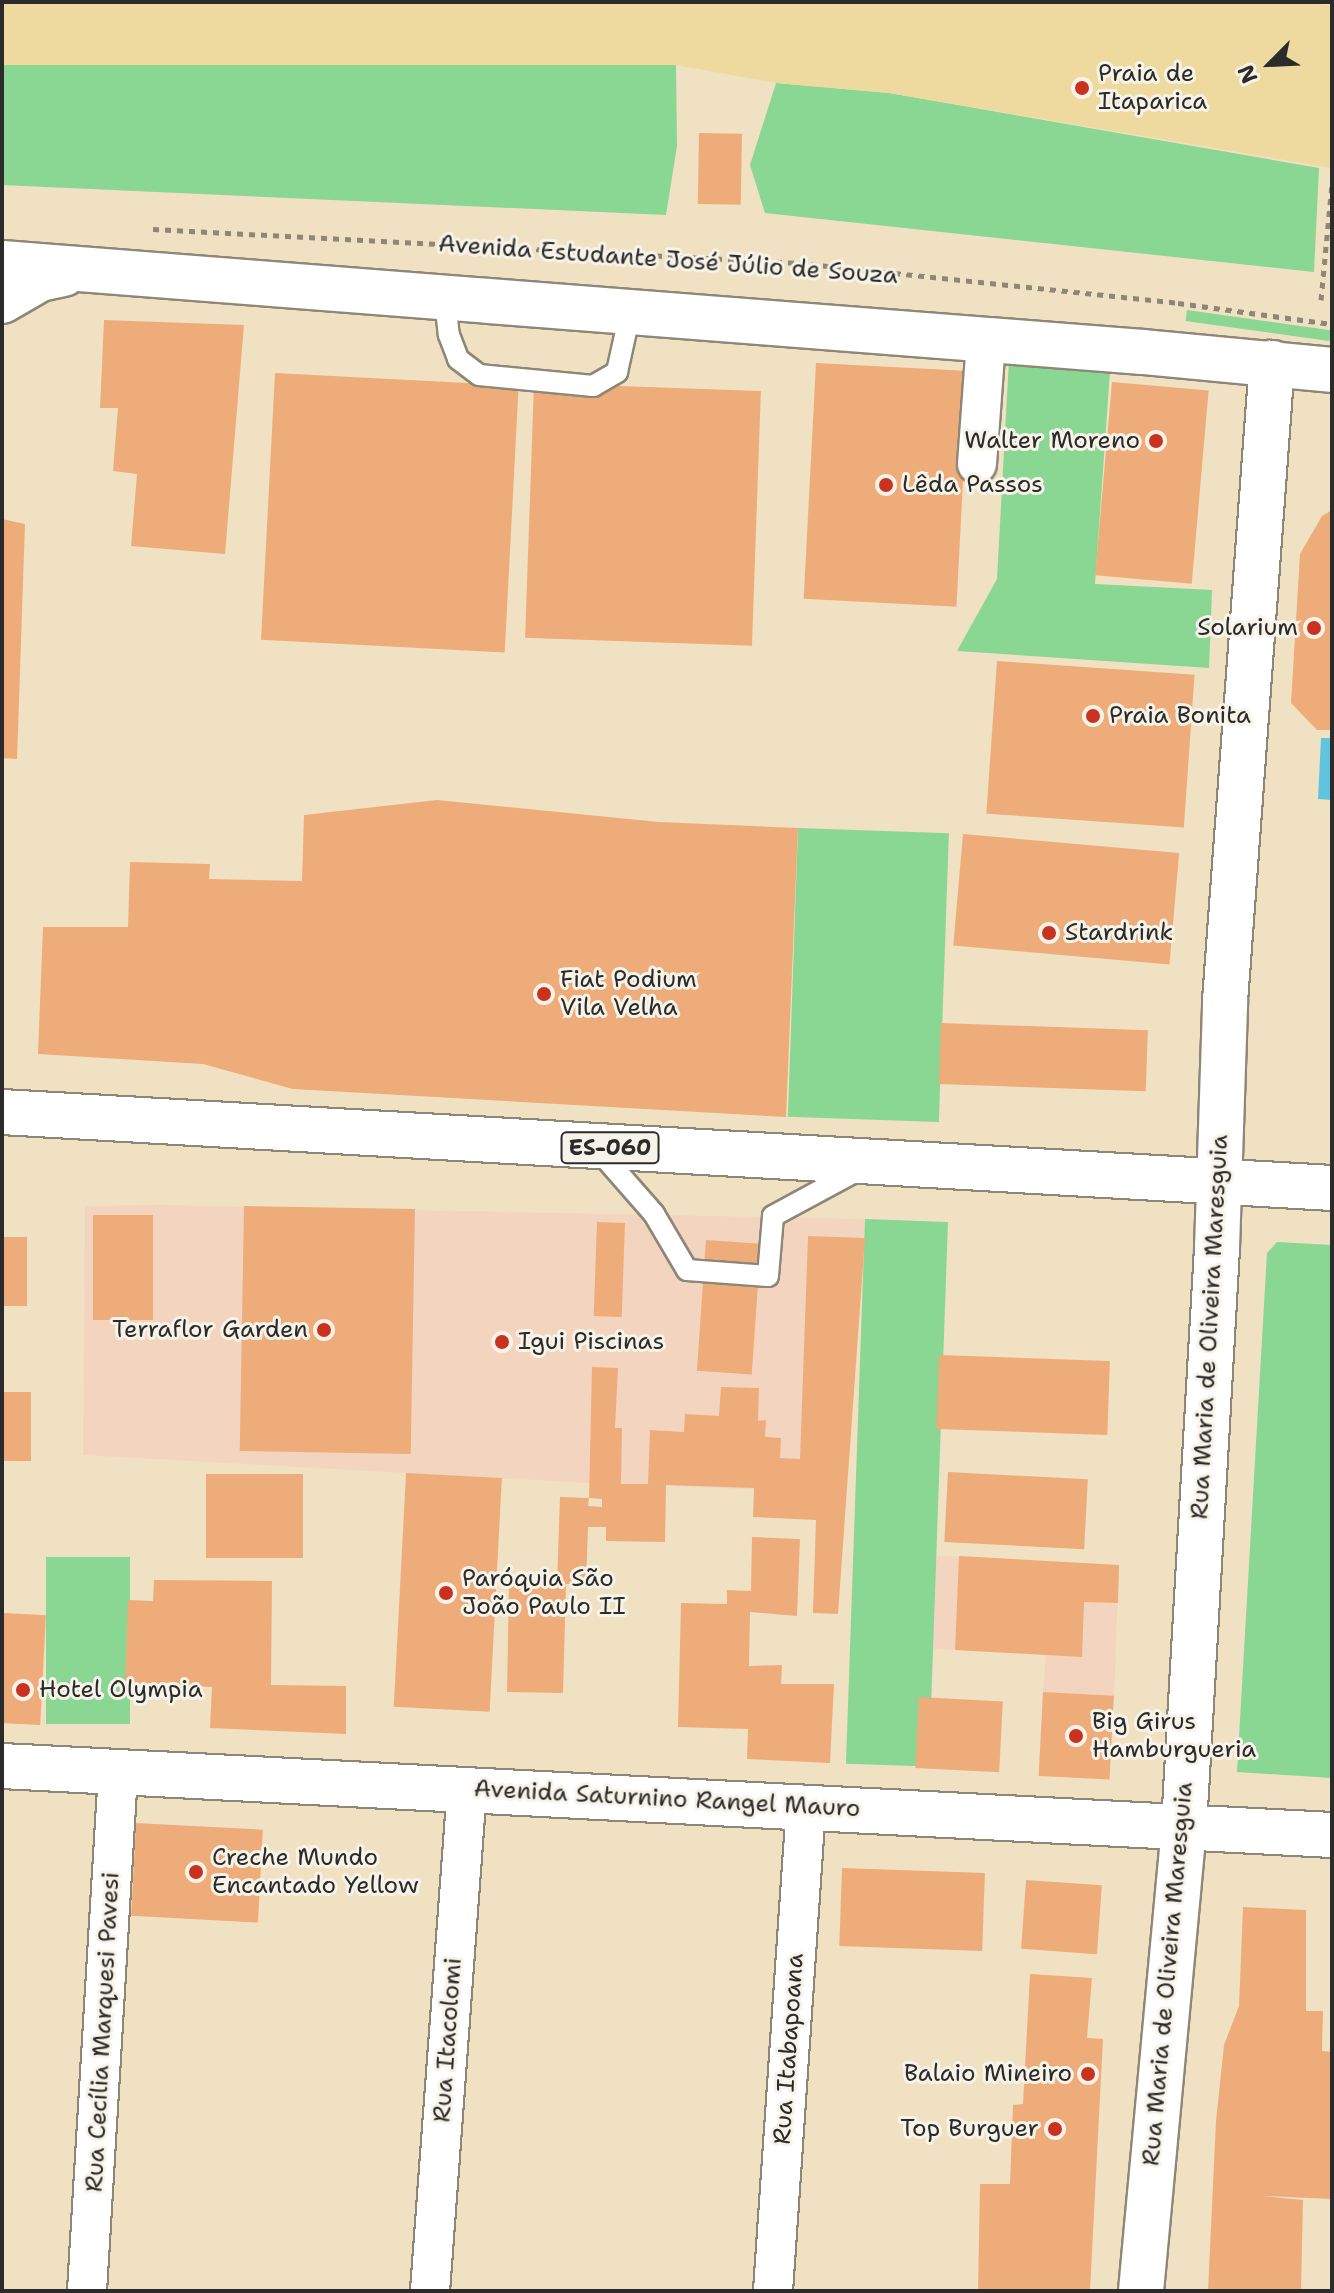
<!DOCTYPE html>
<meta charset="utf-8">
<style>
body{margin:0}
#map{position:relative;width:1334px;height:2293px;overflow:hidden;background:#f0e1c3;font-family:"Shantell Sans",sans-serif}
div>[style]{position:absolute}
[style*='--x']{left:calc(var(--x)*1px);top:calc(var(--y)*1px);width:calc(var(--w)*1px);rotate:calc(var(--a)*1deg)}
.built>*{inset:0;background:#f3d4bf}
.green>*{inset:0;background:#8ad693;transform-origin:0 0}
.sand>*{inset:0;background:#eeda9e}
.water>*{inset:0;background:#61c4df}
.building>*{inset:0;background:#efac7b;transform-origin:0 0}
.path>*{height:5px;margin-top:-2.5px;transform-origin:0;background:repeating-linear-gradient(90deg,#8e8677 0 6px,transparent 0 12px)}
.roads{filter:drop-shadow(2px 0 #8e8677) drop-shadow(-2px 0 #8e8677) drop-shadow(0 2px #8e8677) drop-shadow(0 -2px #8e8677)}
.lane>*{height:20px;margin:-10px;padding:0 10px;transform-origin:10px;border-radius:10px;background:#fff}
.street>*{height:38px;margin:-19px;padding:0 19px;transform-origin:19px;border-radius:19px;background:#fff}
.secondary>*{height:44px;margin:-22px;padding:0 22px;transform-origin:22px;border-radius:22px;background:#fff}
.primary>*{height:44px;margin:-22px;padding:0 22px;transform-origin:22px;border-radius:22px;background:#fff}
.dots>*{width:22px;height:22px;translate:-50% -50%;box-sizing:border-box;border:4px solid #f7f3e8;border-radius:50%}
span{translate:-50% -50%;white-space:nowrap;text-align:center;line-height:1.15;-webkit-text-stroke:6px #f7f3e8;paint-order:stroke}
.shield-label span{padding:2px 6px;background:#f7f3e8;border:2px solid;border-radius:6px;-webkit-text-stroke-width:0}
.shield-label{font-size:22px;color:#2b2b2b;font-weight:700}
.poi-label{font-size:24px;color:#2b2b2b}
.left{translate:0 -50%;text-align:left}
.right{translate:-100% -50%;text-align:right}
.street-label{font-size:24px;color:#2b2b2b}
.frame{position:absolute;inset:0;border:4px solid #2b2b2b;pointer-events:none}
.north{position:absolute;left:1230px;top:24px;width:80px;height:80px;-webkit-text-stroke:6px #f7f3e8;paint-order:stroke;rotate:246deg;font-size:22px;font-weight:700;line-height:32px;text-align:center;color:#2b2b2b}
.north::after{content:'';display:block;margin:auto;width:28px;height:36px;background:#2b2b2b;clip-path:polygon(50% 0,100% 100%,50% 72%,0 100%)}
</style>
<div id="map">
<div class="built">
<div style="clip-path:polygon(159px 1205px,865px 1219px,845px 1493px,589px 1483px,83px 1455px,85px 1206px)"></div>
<div style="clip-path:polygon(926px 1555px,1119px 1565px,1114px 1696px,1043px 1692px,1046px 1655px,922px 1648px)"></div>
</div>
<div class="green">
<div style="clip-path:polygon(2px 65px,676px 65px,677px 146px,666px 215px,2px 185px)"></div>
<div style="clip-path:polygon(776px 83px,889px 93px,1319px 168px,1314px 272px,765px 213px,750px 165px)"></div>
<div style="left:1187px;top:310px;width:147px;height:11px;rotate:8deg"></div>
<div style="clip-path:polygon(1009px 360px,1110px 371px,1095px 584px,1212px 590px,1209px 668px,957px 651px,997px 579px)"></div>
<div style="left:798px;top:828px;width:151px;height:289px;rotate:2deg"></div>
<div style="left:865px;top:1219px;width:83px;height:545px;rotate:2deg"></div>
<div style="clip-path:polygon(1277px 1242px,1332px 1245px,1332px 1778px,1237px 1772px,1267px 1253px)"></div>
<div style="left:46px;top:1557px;width:84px;height:167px"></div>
</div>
<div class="sand">
<div style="clip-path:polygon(2px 2px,1309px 2px,1332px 6px,1332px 168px,889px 93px,776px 83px,676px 65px,2px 65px)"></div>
</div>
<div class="water">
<div style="clip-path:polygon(1321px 738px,1332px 738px,1332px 800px,1318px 799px)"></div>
</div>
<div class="building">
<div style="left:699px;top:133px;width:43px;height:71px;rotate:1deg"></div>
<div style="clip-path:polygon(104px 320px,244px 325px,225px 554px,131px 546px,137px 474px,113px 471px,118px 408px,100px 408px)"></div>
<div style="left:816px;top:363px;width:153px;height:236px;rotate:3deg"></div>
<div style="left:275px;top:373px;width:244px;height:267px;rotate:3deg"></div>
<div style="left:1112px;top:382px;width:97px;height:194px;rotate:5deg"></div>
<div style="left:534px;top:383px;width:227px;height:255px;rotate:2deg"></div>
<div style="clip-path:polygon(1332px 510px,1332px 730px,1317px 730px,1291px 703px,1300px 554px,1322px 516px)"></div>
<div style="clip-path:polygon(2px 519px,25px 524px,17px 759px,2px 758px)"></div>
<div style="left:997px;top:661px;width:198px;height:153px;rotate:4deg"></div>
<div style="clip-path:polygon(437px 800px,659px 822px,798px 828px,786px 1117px,293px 1089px,203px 1064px,38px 1054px,43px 927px,128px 927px,130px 862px,210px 864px,209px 879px,302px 881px,304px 815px)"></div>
<div style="left:963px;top:834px;width:217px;height:112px;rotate:5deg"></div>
<div style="left:941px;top:1023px;width:207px;height:61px;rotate:2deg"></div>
<div style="left:244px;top:1206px;width:171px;height:245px;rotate:1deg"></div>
<div style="left:153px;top:1215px;width:105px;height:60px;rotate:90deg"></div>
<div style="left:597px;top:1222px;width:28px;height:94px;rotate:2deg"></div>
<div style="clip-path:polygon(evenodd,808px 1236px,865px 1238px,838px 1614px,813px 1613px,816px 1520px,753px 1517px,754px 1488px,666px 1485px,665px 1542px,606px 1541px,606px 1527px,588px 1527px,586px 1584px,566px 1584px,563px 1693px,507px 1692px,509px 1583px,557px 1584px,560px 1497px,589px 1498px,592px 1367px,618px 1368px,615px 1428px,622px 1428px,621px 1484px,648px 1484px,650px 1430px,684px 1432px,685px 1414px,719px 1416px,721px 1387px,759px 1388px,758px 1421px,766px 1420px,765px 1437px,781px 1438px,780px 1458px,800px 1459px,808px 1236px,589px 1498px,602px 1499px,602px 1507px,588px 1506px,589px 1498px)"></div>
<div style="left:2px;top:1237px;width:25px;height:69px"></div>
<div style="left:706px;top:1240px;width:55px;height:131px;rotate:4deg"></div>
<div style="left:939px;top:1355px;width:171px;height:74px;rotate:2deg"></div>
<div style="left:2px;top:1392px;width:29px;height:69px"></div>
<div style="left:948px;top:1472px;width:140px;height:70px;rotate:3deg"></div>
<div style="left:406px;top:1473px;width:96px;height:234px;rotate:3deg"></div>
<div style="left:206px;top:1474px;width:97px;height:84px"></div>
<div style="clip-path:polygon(752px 1537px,800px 1539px,797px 1616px,750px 1612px,749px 1666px,782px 1665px,781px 1684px,834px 1684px,830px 1763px,747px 1759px,748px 1729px,678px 1727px,681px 1603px,727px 1604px,727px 1590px,751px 1591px)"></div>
<div style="clip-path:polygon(959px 1556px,1119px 1565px,1118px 1603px,1084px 1602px,1082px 1657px,955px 1650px)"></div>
<div style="clip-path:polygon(154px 1580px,272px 1581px,271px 1685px,346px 1686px,346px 1734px,210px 1728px,212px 1687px,125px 1684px,128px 1600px,153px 1601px)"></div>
<div style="left:4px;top:1613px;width:42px;height:110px;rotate:3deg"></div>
<div style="left:1043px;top:1692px;width:71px;height:84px;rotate:3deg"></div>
<div style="left:919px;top:1697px;width:84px;height:71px;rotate:3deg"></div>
<div style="left:136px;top:1823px;width:127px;height:93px;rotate:3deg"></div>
<div style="left:842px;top:1868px;width:143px;height:78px;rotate:2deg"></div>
<div style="left:1026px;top:1880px;width:76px;height:69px;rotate:4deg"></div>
<div style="clip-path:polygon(1243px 1907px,1306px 1910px,1306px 2011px,1323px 2011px,1322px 2051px,1332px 2052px,1332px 2199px,1263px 2196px,1303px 2200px,1301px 2291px,1208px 2291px,1216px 2121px,1224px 2045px,1239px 2006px)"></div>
<div style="clip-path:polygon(1030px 1974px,1092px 1978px,1087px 2038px,1103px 2039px,1090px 2291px,978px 2291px,980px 2184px,1010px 2184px,1013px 2105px,1023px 2104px)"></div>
</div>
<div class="path">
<div style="--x:153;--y:229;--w:647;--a:3.01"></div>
<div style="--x:799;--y:263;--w:381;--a:6"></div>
<div style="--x:1178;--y:303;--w:155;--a:7.8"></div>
<div style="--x:1321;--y:300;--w:117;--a:-84.6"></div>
</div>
<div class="roads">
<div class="lane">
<div style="--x:445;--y:299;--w:36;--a:84"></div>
<div style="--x:449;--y:335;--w:26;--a:69"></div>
<div style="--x:458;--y:359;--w:26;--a:37"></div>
<div style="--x:479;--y:375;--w:115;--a:5.5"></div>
<div style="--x:593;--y:386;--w:28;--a:-30"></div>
<div style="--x:617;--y:372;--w:60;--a:-77.6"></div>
<div style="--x:598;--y:1150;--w:85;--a:48.8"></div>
<div style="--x:654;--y:1214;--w:65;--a:59.5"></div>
<div style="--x:687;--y:1270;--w:81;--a:4.2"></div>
<div style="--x:768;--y:1276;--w:60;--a:-85.2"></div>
<div style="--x:773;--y:1216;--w:97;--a:-28.4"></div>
</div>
<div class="street">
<div style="--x:977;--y:464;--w:123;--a:-85.8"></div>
<div style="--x:87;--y:2291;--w:519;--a:-86.58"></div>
<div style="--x:430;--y:2291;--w:504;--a:-85.79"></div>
<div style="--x:773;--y:2291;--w:484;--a:-86.1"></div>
</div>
<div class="secondary">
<div style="--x:2;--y:263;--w:1144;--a:4.46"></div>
<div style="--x:1143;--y:352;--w:190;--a:5.4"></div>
<div style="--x:2;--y:301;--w:44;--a:-30.1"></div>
<div style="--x:40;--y:279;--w:24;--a:-12"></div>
<div style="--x:1141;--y:2291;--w:467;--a:-84.7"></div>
<div style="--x:1184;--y:1826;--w:579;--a:-86.73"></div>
<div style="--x:1217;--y:1248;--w:247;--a:-88.1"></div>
<div style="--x:1225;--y:1001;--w:640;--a:-85.79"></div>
</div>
<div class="primary">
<div style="--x:2;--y:1112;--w:1332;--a:3.27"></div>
<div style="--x:2;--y:1766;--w:1332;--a:2.97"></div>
</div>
</div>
<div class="dots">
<div style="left:1082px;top:88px;background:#c8321e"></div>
<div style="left:1156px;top:441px;background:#c8321e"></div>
<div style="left:886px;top:485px;background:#c8321e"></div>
<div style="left:1314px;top:628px;background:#c8321e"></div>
<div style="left:1093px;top:716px;background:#c8321e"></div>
<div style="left:1049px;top:933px;background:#c8321e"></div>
<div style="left:544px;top:994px;background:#c8321e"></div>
<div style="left:324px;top:1330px;background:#c8321e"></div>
<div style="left:502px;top:1342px;background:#c8321e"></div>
<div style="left:446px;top:1593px;background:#c8321e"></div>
<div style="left:23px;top:1690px;background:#c8321e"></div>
<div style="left:1076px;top:1736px;background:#c8321e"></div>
<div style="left:196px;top:1872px;background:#c8321e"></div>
<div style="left:1088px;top:2074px;background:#c8321e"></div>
<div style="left:1055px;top:2129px;background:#c8321e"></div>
</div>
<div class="shield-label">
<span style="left:610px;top:1148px">ES-060</span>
</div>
<div class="poi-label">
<span class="left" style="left:1098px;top:88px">Praia de<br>Itaparica</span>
<span class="right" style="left:1140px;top:441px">Walter Moreno</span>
<span class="left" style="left:902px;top:485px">Lêda Passos</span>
<span class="right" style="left:1298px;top:628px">Solarium</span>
<span class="left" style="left:1109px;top:716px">Praia Bonita</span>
<span class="left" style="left:1065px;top:933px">Stardrink</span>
<span class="left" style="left:560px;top:994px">Fiat Podium<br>Vila Velha</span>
<span class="right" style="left:308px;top:1330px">Terraflor Garden</span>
<span class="left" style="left:518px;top:1342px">Igui Piscinas</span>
<span class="left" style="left:462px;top:1593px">Paróquia São<br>João Paulo II</span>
<span class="left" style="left:39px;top:1690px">Hotel Olympia</span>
<span class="left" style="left:1092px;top:1736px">Big Girus<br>Hamburgueria</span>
<span class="left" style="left:212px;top:1872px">Creche Mundo<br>Encantado Yellow</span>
<span class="right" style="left:1072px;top:2074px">Balaio Mineiro</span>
<span class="right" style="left:1039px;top:2129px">Top Burguer</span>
</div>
<div class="street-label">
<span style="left:668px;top:260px;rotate:4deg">Avenida Estudante José Júlio de Souza</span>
<span style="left:1210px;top:1327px;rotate:-87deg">Rua Maria de Oliveira Maresguia</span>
<span style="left:667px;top:1799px;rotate:3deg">Avenida Saturnino Rangel Mauro</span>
<span style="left:1168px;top:1974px;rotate:-85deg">Rua Maria de Oliveira Maresguia</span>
<span style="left:103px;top:2032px;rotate:-87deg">Rua Cecília Marquesi Pavesi</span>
<span style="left:448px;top:2040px;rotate:-86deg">Rua Itacolomi</span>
<span style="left:789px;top:2049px;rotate:-86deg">Rua Itabapoana</span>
</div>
<div class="frame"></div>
<div class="north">N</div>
</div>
